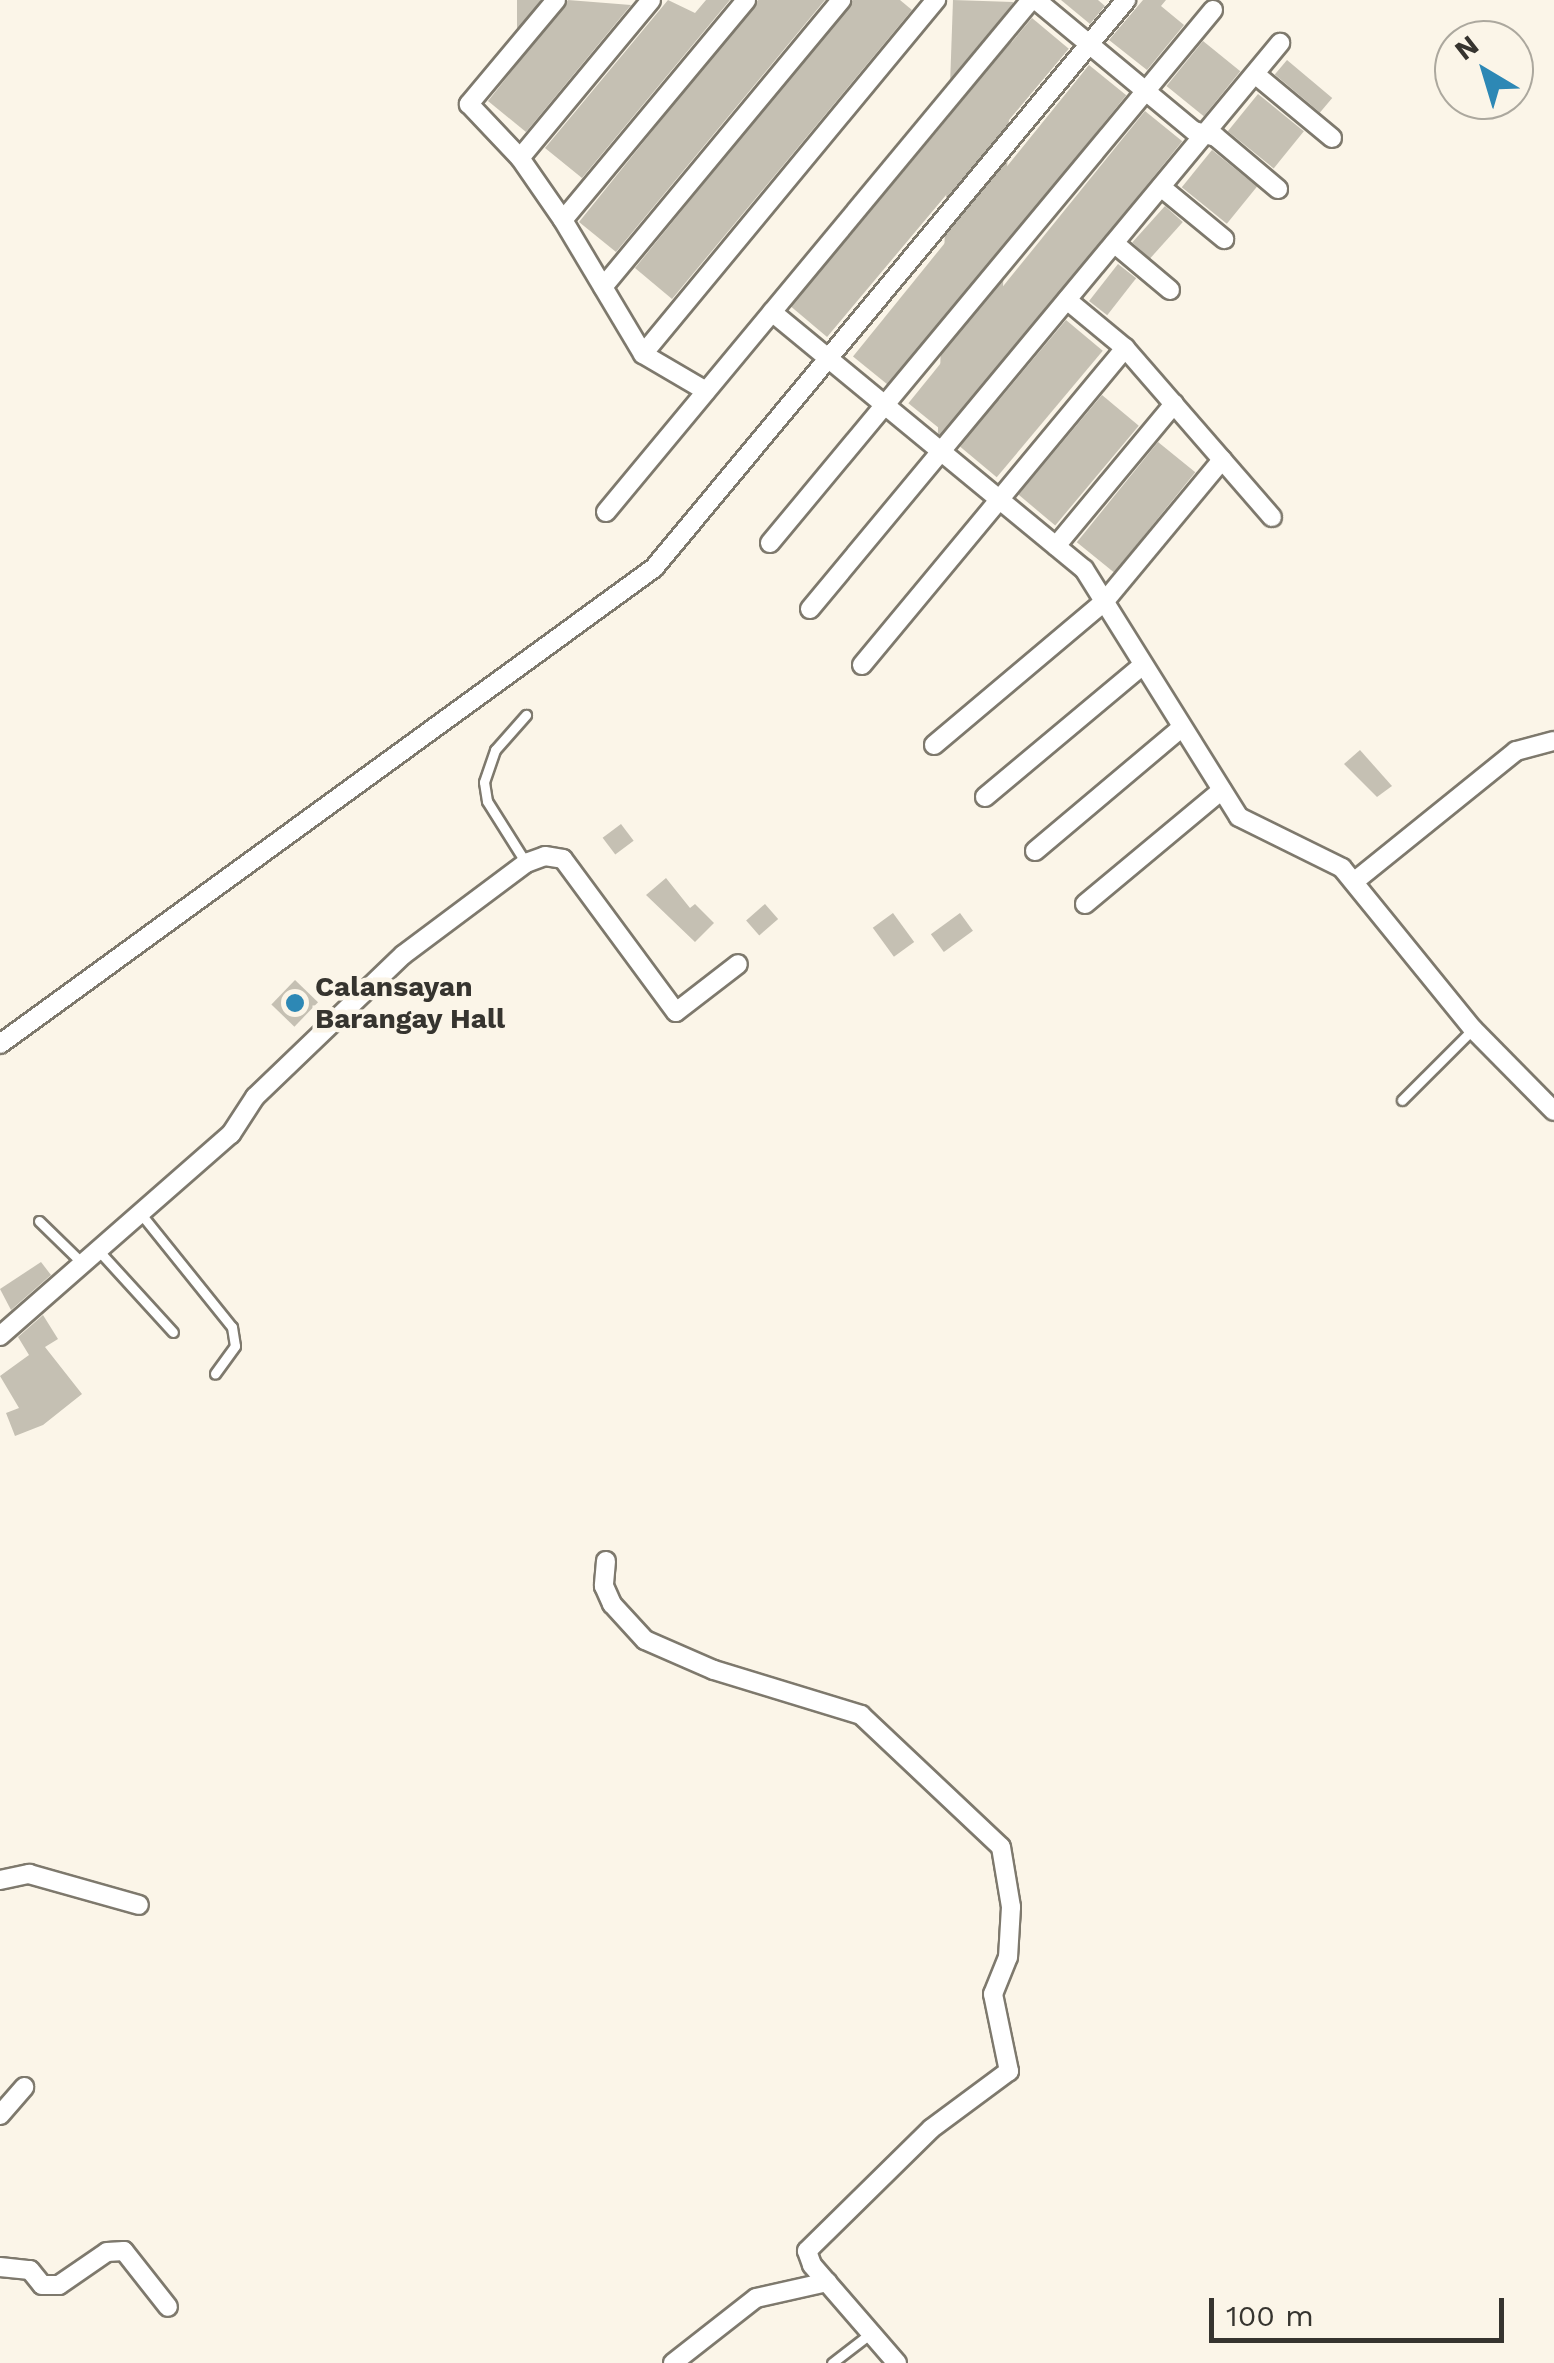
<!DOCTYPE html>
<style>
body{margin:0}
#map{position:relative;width:1554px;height:2363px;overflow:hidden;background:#fbf5e8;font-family:"Work Sans",sans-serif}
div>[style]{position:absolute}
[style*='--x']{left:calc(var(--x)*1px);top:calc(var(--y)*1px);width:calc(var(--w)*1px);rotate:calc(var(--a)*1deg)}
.building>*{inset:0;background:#c5c0b3;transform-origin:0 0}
.roads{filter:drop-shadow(2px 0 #7e796d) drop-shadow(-2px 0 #7e796d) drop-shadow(0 2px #7e796d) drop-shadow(0 -2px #7e796d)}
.service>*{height:9px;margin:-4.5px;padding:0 4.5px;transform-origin:4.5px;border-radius:4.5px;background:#fff}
.minor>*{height:18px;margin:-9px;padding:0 9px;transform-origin:9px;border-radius:9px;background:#fff}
.dots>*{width:28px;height:28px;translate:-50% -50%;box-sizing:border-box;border:5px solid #fbf5e8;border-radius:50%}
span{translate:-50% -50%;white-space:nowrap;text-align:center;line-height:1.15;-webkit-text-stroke:9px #fbf5e8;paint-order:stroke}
.poi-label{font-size:28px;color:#36342f;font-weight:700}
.left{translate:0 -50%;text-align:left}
.north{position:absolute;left:1434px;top:20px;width:100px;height:100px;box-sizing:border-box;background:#fbf5e8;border:2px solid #aca89e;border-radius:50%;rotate:322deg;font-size:28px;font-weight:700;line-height:40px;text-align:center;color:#36342f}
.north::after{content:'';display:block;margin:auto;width:35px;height:45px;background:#2d88b5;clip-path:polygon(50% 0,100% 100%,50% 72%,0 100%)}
.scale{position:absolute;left:1209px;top:2298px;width:295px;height:45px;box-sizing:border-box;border:5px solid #36342f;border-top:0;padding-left:12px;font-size:30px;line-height:35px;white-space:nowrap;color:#36342f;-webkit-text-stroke:8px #fbf5e8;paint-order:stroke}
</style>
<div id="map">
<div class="building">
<div style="left:517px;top:0;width:23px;height:114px"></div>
<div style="clip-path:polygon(568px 0,631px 5px,526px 132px,488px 101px)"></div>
<div style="clip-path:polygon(668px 0,695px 13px,706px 0,730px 0,582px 178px,545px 148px)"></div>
<div style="clip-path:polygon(758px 0,825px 0,616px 252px,579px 222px)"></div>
<div style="clip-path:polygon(853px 0,900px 0,912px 10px,672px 299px,635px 268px)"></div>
<div style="left:953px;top:0;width:60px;height:445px;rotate:2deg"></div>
<div style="clip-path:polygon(1061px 0,1098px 0,1105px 6px,1090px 24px)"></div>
<div style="clip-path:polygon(1143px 0,1166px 0,1161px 6px,1184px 25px,1147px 70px,1109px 40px)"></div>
<div style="left:1032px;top:18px;width:48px;height:376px;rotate:40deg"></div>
<div style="left:1203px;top:41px;width:48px;height:58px;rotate:39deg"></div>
<div style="left:1287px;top:60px;width:59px;height:19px;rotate:40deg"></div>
<div style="left:1089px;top:65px;width:48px;height:375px;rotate:39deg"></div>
<div style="left:1258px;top:94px;width:59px;height:48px;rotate:39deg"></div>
<div style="left:1145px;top:111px;width:48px;height:376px;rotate:39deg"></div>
<div style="left:1212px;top:150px;width:58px;height:48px;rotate:39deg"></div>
<div style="left:1165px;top:206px;width:24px;height:49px;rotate:42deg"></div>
<div style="left:1118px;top:264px;width:23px;height:47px;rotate:38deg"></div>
<div style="left:1066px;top:320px;width:48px;height:165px;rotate:40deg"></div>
<div style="left:1102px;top:395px;width:48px;height:130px;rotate:40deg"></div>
<div style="left:1158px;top:442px;width:48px;height:129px;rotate:39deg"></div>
<div style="clip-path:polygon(1360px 750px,1392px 786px,1377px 797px,1344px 764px)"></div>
<div style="left:621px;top:824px;width:21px;height:23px;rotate:53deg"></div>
<div style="clip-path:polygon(666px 878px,690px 908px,695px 904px,714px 923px,695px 942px,646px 895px)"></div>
<div style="left:765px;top:904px;width:20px;height:25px;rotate:49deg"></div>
<div style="left:893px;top:913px;width:36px;height:25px;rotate:54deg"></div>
<div style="left:960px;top:913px;width:22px;height:36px;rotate:54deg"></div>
<div style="left:295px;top:980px;width:32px;height:34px;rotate:44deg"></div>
<div style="clip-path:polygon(41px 1262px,51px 1275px,11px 1310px,0 1289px)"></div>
<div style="clip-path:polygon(43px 1315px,58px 1339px,45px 1347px,82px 1394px,43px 1425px,15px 1436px,6px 1413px,19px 1408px,0 1376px,29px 1355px,18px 1337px)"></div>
</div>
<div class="roads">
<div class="service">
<div style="--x:526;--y:863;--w:73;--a:-122.2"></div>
<div style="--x:487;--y:801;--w:19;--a:-99"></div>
<div style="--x:484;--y:782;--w:34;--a:-71"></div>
<div style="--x:495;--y:750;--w:47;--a:-48.5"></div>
<div style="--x:1402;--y:1100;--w:100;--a:-45"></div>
<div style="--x:141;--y:1214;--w:145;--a:51.2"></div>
<div style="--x:232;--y:1327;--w:19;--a:81"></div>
<div style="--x:235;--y:1346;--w:34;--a:126"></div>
<div style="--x:39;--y:1221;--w:62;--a:44.3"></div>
<div style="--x:98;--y:1250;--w:111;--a:47.6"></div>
<div style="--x:832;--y:2363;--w:49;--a:-37.6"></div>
</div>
<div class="minor">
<div style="--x:556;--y:0;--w:136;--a:129.9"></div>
<div style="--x:469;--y:104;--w:74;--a:46.6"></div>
<div style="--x:520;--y:158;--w:75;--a:55.3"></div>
<div style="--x:563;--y:220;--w:156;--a:59.2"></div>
<div style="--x:643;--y:354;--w:73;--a:30.4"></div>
<div style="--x:1036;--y:0;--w:205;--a:39.7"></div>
<div style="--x:1194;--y:131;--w:23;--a:15"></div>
<div style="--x:1216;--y:137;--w:81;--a:40"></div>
<div style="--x:1255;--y:74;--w:100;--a:39.7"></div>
<div style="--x:520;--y:158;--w:205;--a:-50.3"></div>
<div style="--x:1161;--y:187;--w:82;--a:39.5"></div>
<div style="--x:563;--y:220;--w:286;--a:-50.2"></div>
<div style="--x:1114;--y:243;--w:73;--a:40"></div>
<div style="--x:603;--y:287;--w:373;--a:-50.3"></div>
<div style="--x:1067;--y:300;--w:75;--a:39.6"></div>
<div style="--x:1125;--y:348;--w:224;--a:49"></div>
<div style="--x:772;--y:312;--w:404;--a:39.5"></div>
<div style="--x:1084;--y:569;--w:292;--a:58"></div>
<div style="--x:1239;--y:817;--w:115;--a:26.3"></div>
<div style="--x:1342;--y:868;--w:208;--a:50.9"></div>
<div style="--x:1473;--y:1029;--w:115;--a:45.4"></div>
<div style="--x:643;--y:354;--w:460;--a:-50.4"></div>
<div style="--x:606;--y:512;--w:665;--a:-50.3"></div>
<div style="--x:770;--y:543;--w:693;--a:-50.27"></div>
<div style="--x:1056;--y:546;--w:185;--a:-50.3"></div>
<div style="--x:810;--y:609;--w:736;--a:-50.29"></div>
<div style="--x:862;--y:665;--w:412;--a:-50.3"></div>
<div style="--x:934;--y:745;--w:222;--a:-40.1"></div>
<div style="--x:1104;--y:602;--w:185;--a:-50.3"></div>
<div style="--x:985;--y:797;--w:206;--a:-39.9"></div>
<div style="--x:1035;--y:851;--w:192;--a:-40.1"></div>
<div style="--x:1355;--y:881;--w:207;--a:-38.9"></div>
<div style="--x:1516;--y:751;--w:39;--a:-15"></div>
<div style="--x:1085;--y:904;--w:178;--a:-39.8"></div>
<div style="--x:0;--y:1044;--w:809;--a:-36.05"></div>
<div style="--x:654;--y:568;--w:739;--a:-50.27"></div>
<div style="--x:0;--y:1336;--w:307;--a:-41.2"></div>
<div style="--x:231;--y:1134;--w:44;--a:-57"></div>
<div style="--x:255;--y:1097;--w:205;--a:-43.8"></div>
<div style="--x:403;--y:955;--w:154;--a:-36.8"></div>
<div style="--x:526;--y:863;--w:20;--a:-20"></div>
<div style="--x:545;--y:856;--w:18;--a:9"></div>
<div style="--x:563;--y:859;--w:190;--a:53.6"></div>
<div style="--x:676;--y:1012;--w:78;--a:-37.7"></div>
<div style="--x:606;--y:1561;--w:25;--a:95"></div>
<div style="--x:604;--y:1586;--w:20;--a:66"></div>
<div style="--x:612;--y:1604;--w:49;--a:47.5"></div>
<div style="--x:645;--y:1640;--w:75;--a:23.5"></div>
<div style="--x:714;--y:1670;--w:154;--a:17"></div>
<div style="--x:861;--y:1715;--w:192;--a:43.3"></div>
<div style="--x:1001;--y:1847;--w:61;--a:80.5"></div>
<div style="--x:1011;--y:1907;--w:50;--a:93.4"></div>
<div style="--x:1008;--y:1957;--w:40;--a:112"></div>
<div style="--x:993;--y:1994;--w:79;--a:78.3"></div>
<div style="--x:1009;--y:2071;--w:97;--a:143.4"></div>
<div style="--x:931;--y:2129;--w:174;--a:135.5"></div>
<div style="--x:807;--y:2251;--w:15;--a:70"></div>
<div style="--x:812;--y:2265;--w:130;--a:49.1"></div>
<div style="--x:0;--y:1880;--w:30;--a:-12"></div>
<div style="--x:29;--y:1874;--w:114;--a:15.7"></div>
<div style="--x:0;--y:2115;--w:37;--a:-49"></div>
<div style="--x:0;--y:2267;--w:30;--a:6"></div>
<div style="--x:30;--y:2270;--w:19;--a:51"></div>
<div style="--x:42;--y:2285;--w:17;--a:0"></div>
<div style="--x:59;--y:2285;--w:58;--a:-34.5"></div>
<div style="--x:107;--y:2252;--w:17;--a:-3"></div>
<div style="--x:124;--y:2251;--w:71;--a:51.8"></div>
<div style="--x:673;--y:2363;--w:105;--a:-38.1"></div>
<div style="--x:756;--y:2298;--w:73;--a:-12.7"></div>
</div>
</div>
<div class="dots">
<div style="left:295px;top:1003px;background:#2d88b5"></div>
</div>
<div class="poi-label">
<span class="left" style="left:315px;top:1003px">Calansayan<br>Barangay Hall</span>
</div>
<div class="north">N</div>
<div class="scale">100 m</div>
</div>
